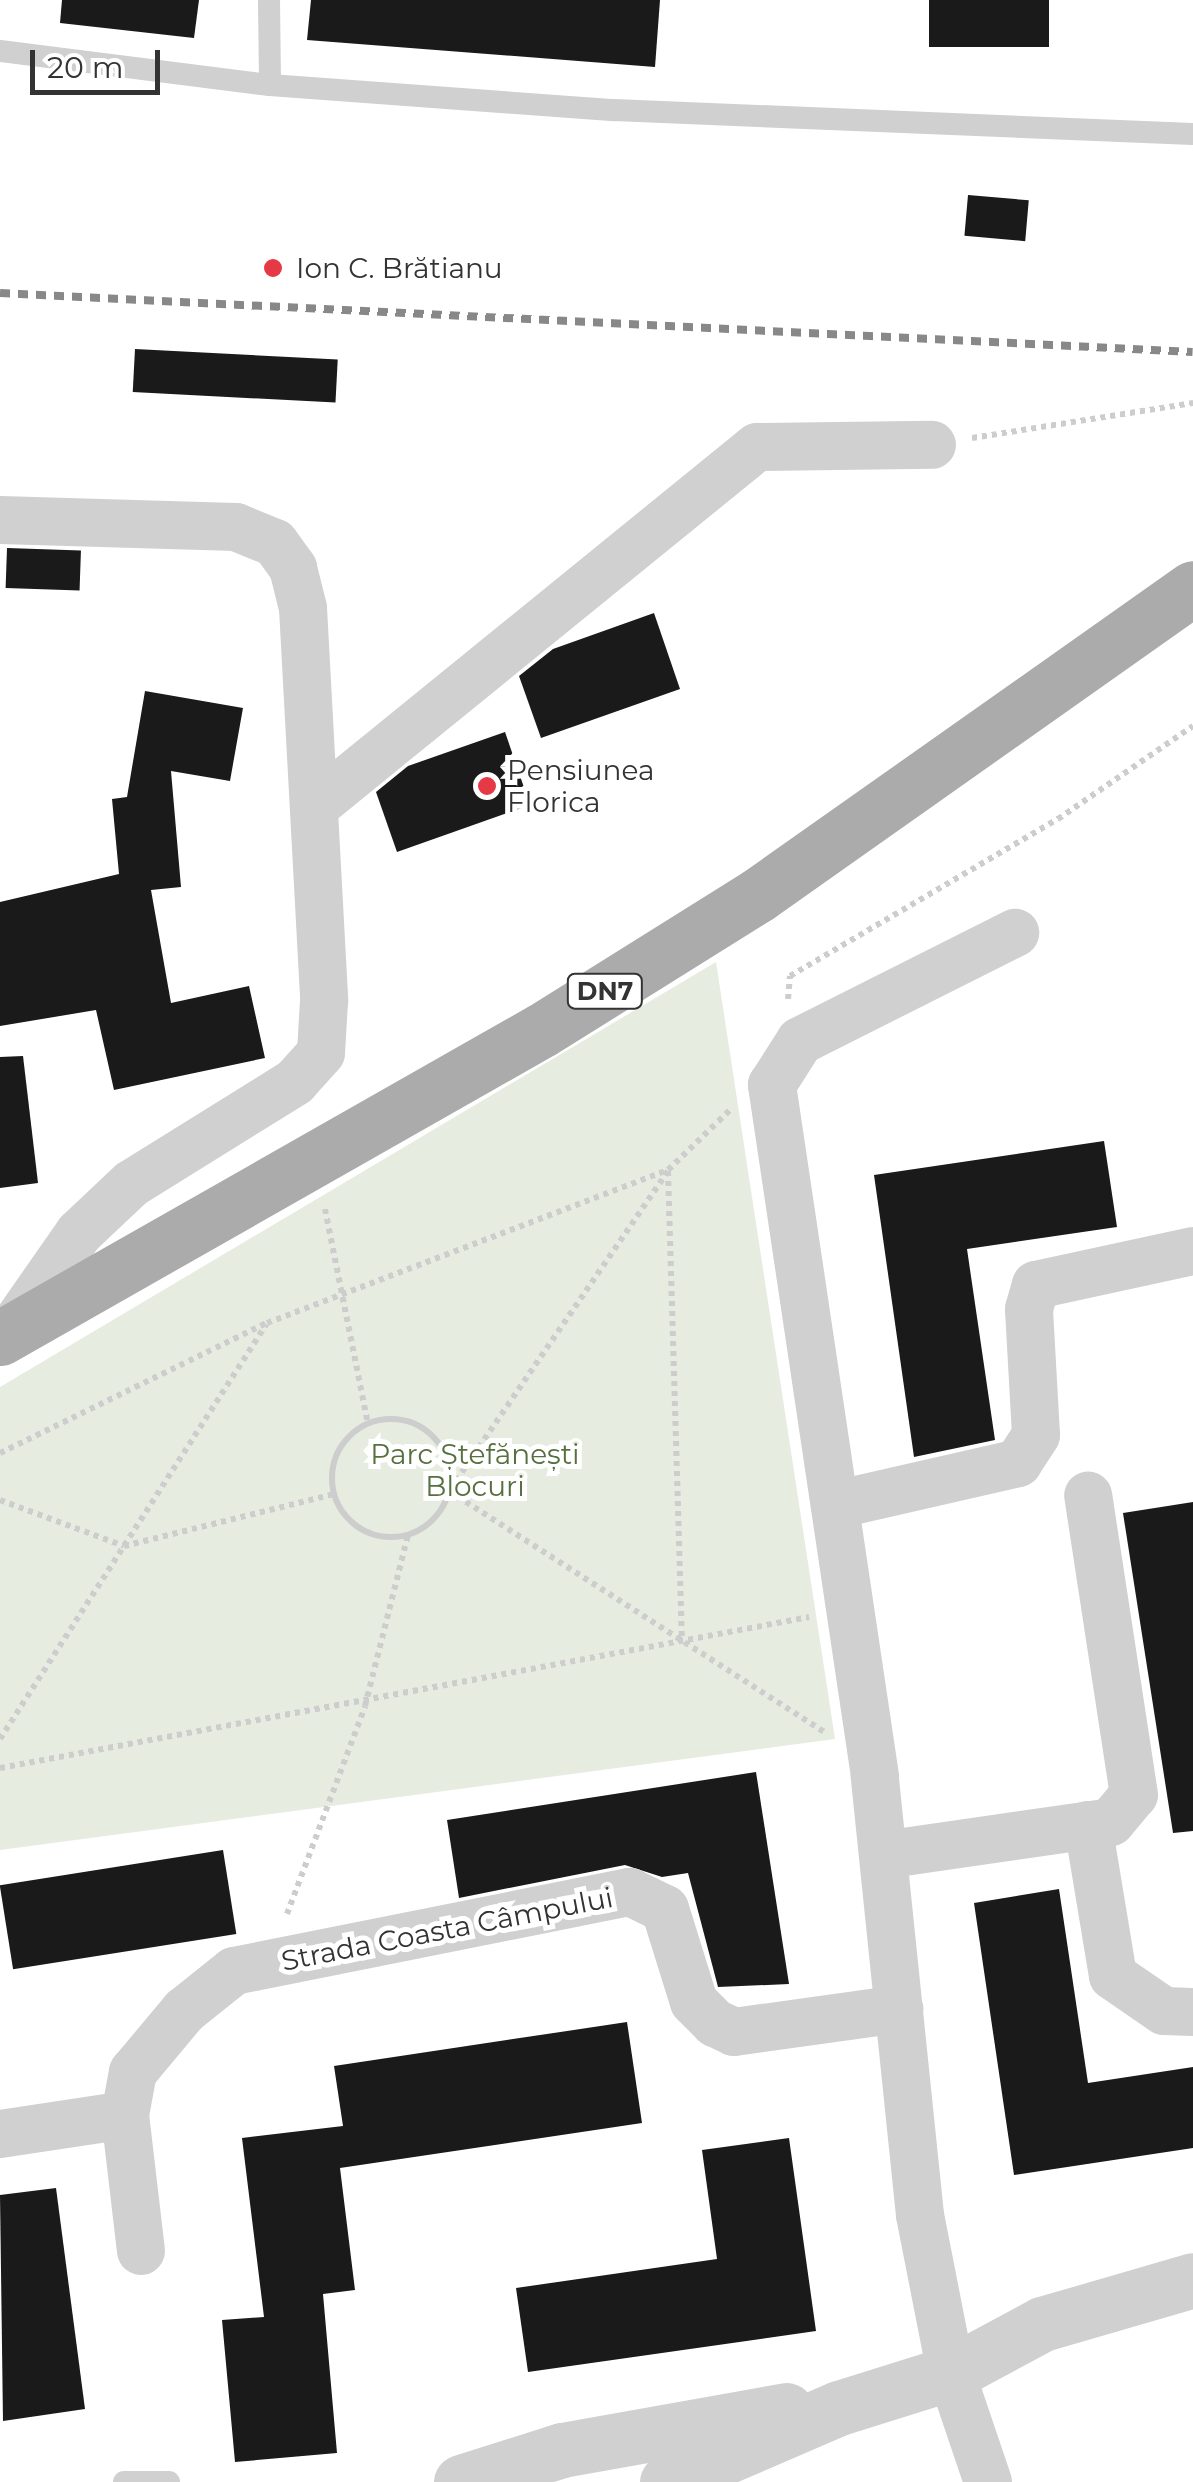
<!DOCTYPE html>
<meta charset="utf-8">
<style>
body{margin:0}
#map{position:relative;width:1193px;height:2482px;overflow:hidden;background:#fff;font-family:Montserrat,sans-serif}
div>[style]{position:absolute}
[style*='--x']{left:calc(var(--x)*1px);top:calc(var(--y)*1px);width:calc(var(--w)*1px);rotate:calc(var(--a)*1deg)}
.green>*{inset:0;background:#e6ecdf}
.building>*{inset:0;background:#1a1a1a;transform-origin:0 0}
.path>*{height:6px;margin-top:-3px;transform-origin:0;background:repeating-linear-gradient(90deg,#cdcdcd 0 5px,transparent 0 10px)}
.path>.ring{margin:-3px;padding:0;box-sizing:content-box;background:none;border:6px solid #cdcdcd;border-radius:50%}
.service>*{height:22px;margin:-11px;padding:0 11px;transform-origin:11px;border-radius:11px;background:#d0d0d0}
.minor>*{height:48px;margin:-24px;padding:0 24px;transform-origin:24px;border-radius:24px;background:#d0d0d0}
.tertiary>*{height:55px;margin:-27.5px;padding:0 27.5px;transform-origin:27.5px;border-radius:27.5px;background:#d0d0d0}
.primary>*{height:55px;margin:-27.5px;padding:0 27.5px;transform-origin:27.5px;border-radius:27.5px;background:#ababab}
.rail>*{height:8px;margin-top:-4px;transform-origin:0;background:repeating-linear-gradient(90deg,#888 0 10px,transparent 0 18px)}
.dots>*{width:28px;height:28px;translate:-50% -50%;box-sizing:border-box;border:5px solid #fff;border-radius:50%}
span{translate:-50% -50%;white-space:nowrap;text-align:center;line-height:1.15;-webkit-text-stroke:10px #fff;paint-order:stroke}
.shield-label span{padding:2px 8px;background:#fff;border:2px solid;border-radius:8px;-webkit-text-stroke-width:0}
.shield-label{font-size:25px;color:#333;font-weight:700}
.poi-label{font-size:28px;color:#333}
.left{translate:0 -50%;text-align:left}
.park-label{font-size:28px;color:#56703f}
.street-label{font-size:28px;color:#333}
.scale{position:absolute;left:30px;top:50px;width:130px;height:45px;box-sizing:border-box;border:5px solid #333;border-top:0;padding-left:12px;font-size:30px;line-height:35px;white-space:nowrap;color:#333;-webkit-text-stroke:8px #fff;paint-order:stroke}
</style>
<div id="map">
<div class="green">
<div style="clip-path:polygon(716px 962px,835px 1739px,0 1850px,0 1387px)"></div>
</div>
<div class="building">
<div style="clip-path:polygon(62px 0,199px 0,194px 38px,60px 23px)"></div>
<div style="clip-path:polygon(311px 0,660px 0,655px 67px,307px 40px)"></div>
<div style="left:929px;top:0;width:120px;height:47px"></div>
<div style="left:968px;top:195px;width:61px;height:41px;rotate:5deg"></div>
<div style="left:135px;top:349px;width:203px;height:43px;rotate:3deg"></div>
<div style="left:7px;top:548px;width:74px;height:40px;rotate:2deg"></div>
<div style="clip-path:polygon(654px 613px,680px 689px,541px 738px,519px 676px,553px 649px)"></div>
<div style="clip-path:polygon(145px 691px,243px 708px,230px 781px,171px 771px,181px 887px,151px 890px,171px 1003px,249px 986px,265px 1058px,114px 1090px,96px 1010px,0 1026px,0 902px,119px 874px,112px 799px,127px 797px)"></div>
<div style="clip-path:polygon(505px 732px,530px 805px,397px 852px,376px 792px,408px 766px)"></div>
<div style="clip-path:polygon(23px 1056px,38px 1183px,0 1188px,0 1057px)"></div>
<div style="clip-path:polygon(1104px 1141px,1117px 1227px,967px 1249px,995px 1440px,914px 1457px,874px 1175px)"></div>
<div style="clip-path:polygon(1193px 1502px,1193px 1831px,1173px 1833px,1123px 1513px)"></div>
<div style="clip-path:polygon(756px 1772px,789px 1984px,718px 1987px,688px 1873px,662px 1877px,625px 1865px,459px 1898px,447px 1820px)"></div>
<div style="left:223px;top:1850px;width:85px;height:226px;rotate:81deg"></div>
<div style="clip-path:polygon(1059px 1889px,1088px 2083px,1193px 2067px,1193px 2148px,1014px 2175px,974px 1903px)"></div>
<div style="clip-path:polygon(627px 2022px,642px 2123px,340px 2168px,355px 2290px,323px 2294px,337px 2453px,235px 2462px,222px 2320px,264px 2317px,242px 2138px,343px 2126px,334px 2066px)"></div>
<div style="clip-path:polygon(789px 2138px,816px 2331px,528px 2372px,516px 2288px,717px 2259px,702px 2150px)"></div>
<div style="clip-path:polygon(56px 2188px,85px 2409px,3px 2421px,0 2195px)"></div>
</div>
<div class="path">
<div style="--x:972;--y:438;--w:224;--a:-9"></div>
<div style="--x:788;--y:999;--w:23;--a:-85"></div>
<div style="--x:790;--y:976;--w:311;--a:-30.4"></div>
<div style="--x:1058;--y:819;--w:164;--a:-34.6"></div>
<div style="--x:668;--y:1171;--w:388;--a:124.4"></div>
<div style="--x:449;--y:1491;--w:446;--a:32.7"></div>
<div style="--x:668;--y:1171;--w:468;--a:88.3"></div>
<div style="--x:325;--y:1209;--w:219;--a:78.7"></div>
<div class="ring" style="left:332px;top:1419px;width:112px;height:112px"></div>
<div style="--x:0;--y:1453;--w:297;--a:-26"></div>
<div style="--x:267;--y:1323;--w:429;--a:-20.9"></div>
<div style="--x:668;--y:1170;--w:88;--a:-44.1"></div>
<div style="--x:0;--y:1500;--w:132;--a:20.4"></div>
<div style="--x:124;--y:1546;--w:216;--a:-13.9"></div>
<div style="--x:0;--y:1739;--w:493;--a:-57.3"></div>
<div style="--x:0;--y:1768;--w:823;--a:-10.57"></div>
<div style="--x:287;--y:1914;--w:222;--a:-69.4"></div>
<div style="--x:365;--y:1706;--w:176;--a:-75.9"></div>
</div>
<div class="service">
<div style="--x:269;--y:0;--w:85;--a:89.3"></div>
<div style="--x:0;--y:51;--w:272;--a:7.2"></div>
<div style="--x:270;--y:85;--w:345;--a:4.2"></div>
<div style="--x:614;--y:110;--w:579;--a:2.37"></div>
<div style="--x:124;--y:2482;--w:45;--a:0"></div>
</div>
<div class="minor">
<div style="--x:0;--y:520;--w:236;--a:1.7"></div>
<div style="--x:236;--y:527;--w:42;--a:22.3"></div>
<div style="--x:275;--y:543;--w:31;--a:54"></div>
<div style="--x:293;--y:568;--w:41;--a:76"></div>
<div style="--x:303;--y:608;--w:394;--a:86.9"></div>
<div style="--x:324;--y:1001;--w:52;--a:93.3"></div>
<div style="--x:321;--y:1053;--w:39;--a:132"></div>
<div style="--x:295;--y:1082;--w:193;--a:148.1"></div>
<div style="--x:131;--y:1184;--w:71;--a:136.7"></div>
<div style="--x:79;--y:1233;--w:121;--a:124.9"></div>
<div style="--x:314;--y:807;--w:571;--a:-39.1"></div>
<div style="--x:757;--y:447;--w:175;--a:-0.7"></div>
<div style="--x:835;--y:1505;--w:188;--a:-12.9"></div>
<div style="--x:1018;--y:1463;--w:33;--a:-57"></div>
<div style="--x:1036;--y:1435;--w:126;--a:-93.2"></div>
<div style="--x:1029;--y:1309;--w:25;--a:-74"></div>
<div style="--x:1036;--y:1285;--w:161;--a:-12.2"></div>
<div style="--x:1088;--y:1825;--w:153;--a:80.6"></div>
<div style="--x:1113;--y:1976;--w:62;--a:34.5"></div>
<div style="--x:1164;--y:2011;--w:29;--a:2"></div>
<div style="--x:883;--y:1855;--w:230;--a:-8.2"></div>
<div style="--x:1111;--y:1822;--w:35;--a:-50"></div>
<div style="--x:1134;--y:1795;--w:303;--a:-98.7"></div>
<div style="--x:0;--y:2134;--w:126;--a:-8.6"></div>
<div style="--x:141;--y:2251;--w:137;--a:-96.7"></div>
<div style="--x:125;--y:2115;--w:44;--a:-79.5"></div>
<div style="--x:133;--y:2072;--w:80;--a:-50.1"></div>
<div style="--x:184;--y:2011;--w:64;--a:-38.7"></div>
<div style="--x:234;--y:1971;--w:404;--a:-11.3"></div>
<div style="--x:630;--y:1892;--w:39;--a:26"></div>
<div style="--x:665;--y:1909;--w:97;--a:72.7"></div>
<div style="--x:694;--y:2002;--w:30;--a:45"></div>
<div style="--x:715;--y:2023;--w:21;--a:25"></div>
<div style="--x:734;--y:2032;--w:167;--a:-7.9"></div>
<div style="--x:988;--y:2482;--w:115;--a:-108.7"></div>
<div style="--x:951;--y:2373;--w:161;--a:-101.1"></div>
<div style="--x:920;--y:2215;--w:441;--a:-95.9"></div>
<div style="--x:875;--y:1776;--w:699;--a:-98.48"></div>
<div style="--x:772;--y:1085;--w:52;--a:-57.5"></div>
<div style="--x:800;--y:1041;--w:241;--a:-26.7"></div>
</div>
<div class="tertiary">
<div style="--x:461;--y:2482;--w:106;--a:-17.6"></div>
<div style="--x:562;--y:2450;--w:228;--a:-10.1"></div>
<div style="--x:667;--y:2482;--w:187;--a:-23.3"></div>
<div style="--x:839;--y:2408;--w:117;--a:-17.4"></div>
<div style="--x:951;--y:2373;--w:103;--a:-28.3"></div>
<div style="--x:1042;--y:2324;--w:157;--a:-16.2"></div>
</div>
<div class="primary">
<div style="--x:0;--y:1338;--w:623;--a:-29.61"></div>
<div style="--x:542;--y:1030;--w:255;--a:-32"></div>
<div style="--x:758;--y:895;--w:532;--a:-35.21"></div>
</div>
<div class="rail">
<div style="--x:0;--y:293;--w:1194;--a:2.83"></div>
</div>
<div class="dots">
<div style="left:273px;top:268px;background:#e63946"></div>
<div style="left:487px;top:786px;background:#e63946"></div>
</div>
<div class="shield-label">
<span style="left:605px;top:991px">DN7</span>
</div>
<div class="poi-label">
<span class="left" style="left:296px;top:268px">Ion C. Brătianu</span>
<span class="left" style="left:507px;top:786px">Pensiunea<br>Florica</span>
</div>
<div class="park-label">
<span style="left:475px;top:1470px">Parc Ștefănești<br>Blocuri</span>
</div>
<div class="street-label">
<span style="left:447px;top:1929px;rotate:-11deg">Strada Coasta Câmpului</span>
</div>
<div class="scale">20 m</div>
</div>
